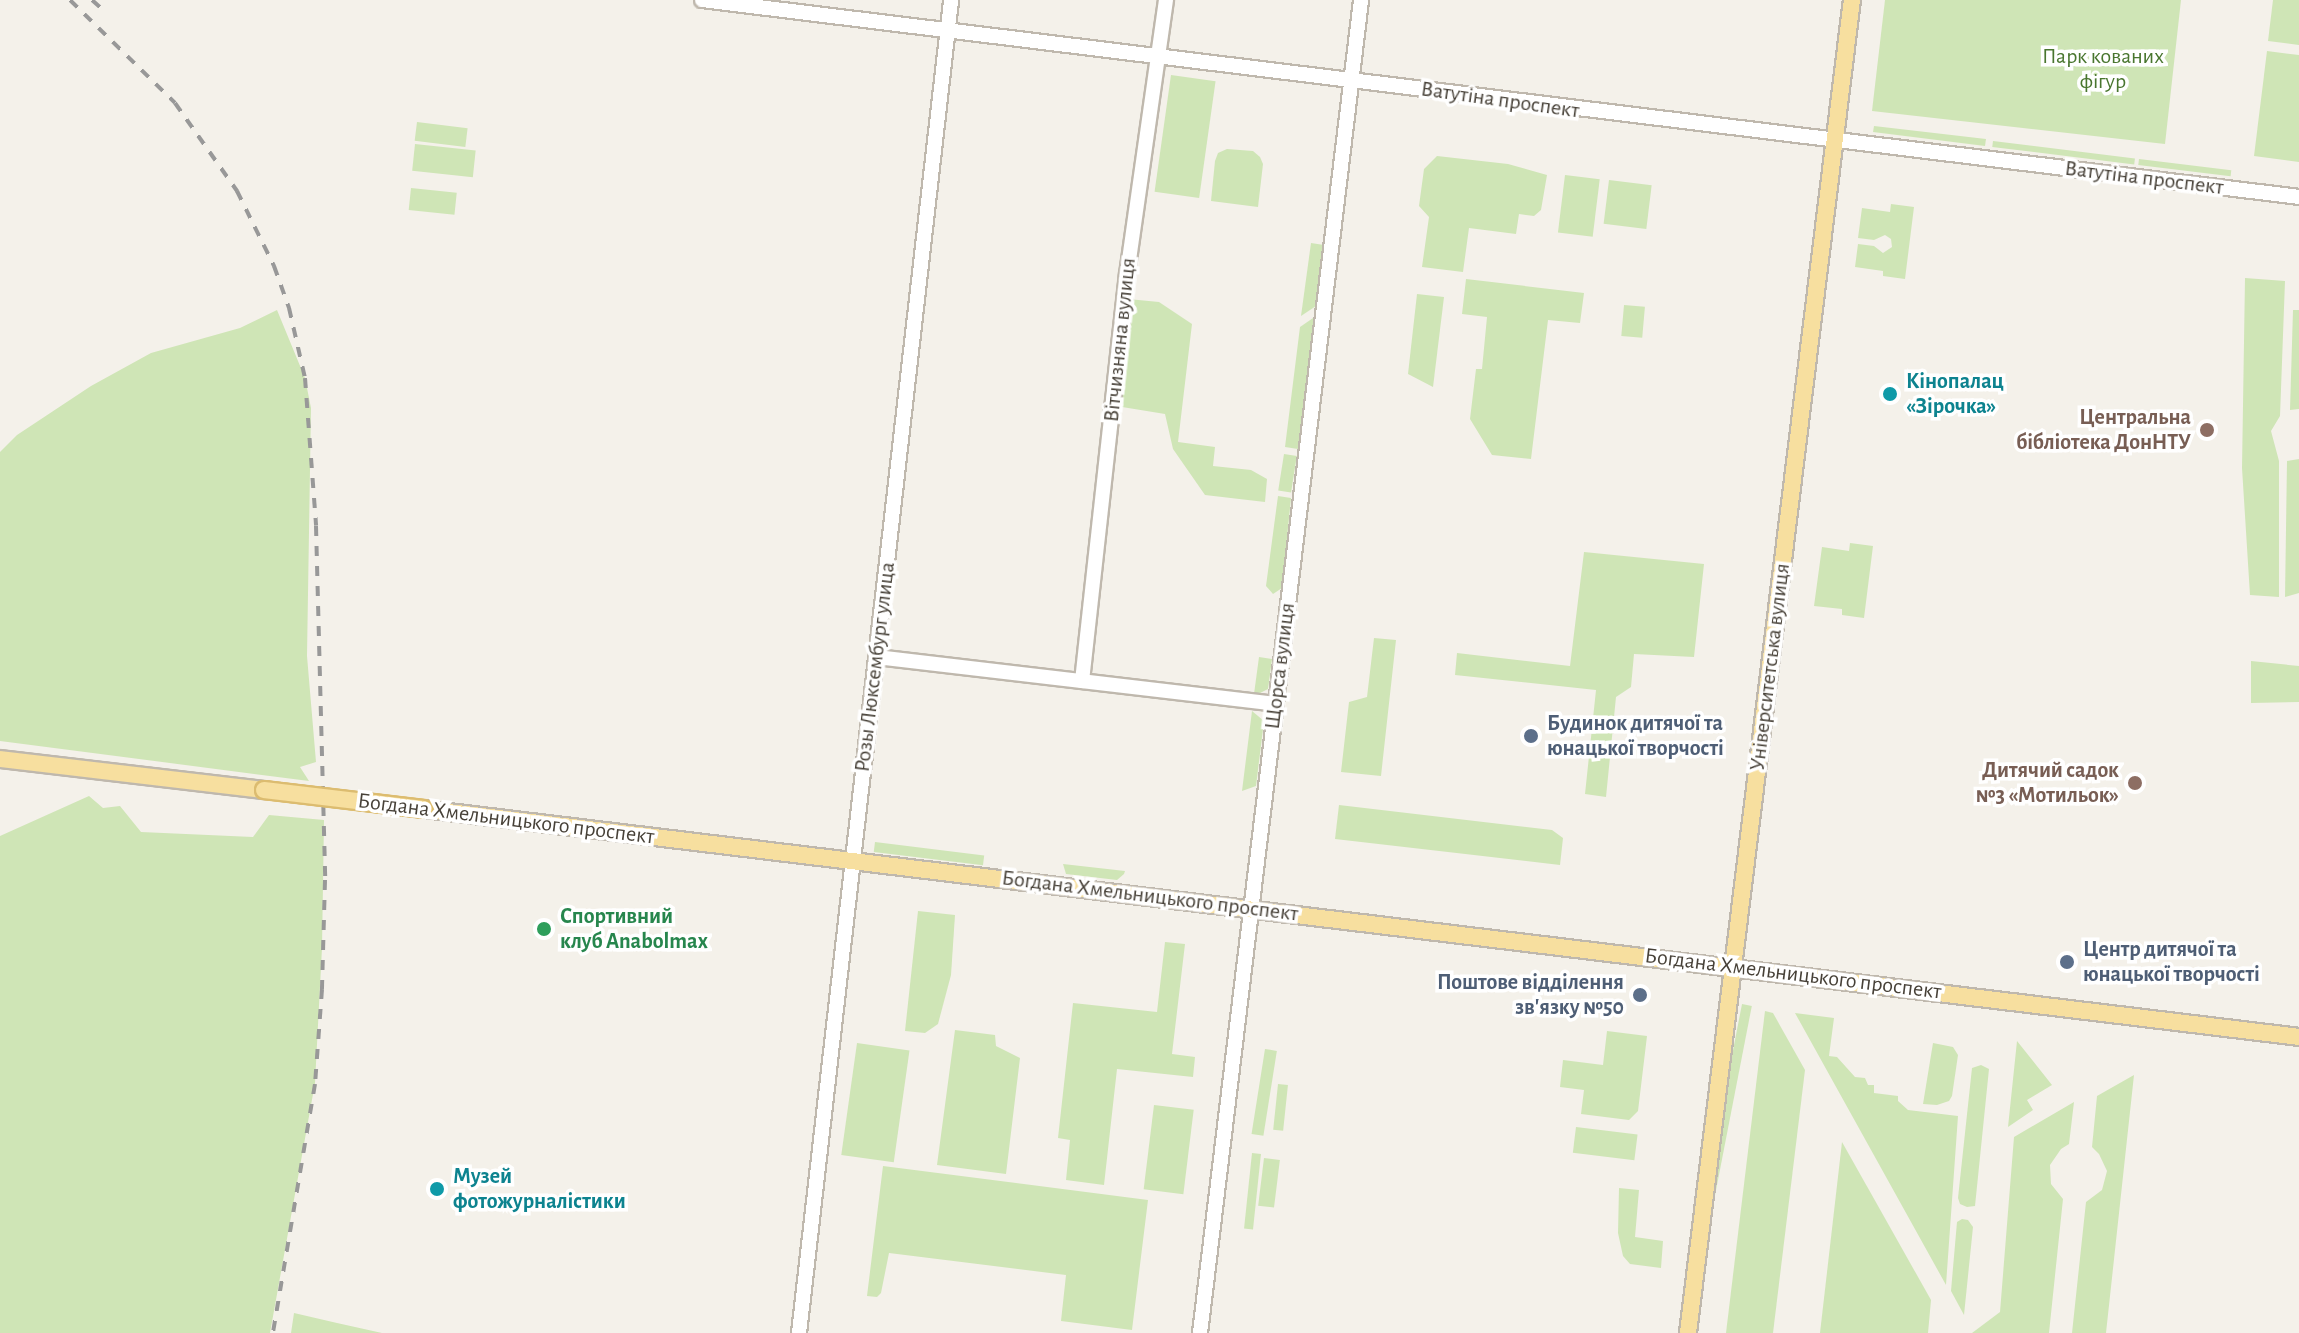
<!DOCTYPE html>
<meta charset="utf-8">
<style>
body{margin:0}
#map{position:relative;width:2299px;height:1333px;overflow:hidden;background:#f4f1ea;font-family:"Alegreya Sans",sans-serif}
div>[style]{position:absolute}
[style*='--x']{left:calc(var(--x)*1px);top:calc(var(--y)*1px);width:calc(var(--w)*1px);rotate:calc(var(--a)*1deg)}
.green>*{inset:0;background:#cfe5b6;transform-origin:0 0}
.roads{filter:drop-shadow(2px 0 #bfb8ad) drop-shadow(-2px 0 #bfb8ad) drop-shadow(0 2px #bfb8ad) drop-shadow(0 -2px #bfb8ad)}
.minor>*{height:14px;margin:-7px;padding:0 7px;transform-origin:7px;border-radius:7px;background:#fff}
.major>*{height:16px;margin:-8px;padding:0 8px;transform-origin:8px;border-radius:8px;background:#f7df9f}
.rail>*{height:4px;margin-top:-2px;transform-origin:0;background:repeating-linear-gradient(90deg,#989898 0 10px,transparent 0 20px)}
.bridges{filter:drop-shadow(2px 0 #dcbc70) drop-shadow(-2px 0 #dcbc70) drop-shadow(0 2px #dcbc70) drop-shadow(0 -2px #dcbc70)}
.major-bridge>*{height:16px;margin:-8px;padding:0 8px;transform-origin:8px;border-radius:8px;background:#f7df9f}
.dots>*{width:22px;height:22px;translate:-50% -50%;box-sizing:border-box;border:4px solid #fff;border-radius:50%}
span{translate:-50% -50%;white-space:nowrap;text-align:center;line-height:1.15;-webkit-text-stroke:7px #fff;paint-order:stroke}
.park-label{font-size:22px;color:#49762f}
.street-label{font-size:22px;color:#474138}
.culture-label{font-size:22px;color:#0d838f;font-weight:700}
.left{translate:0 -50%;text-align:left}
.education-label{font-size:22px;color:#785e54;font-weight:700}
.right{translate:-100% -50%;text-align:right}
.service-label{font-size:22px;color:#4e5e75;font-weight:700}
.leisure-label{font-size:22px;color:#27864d;font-weight:700}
</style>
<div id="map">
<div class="green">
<div style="clip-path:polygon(1885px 0,2181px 0,2165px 144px,1872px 111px)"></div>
<div style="clip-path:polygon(2273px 0,2299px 0,2299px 45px,2268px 41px)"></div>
<div style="clip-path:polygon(2267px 51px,2299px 55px,2299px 162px,2254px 156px)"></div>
<div style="left:1171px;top:75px;width:45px;height:118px;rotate:8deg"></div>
<div style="left:417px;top:122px;width:51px;height:19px;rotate:7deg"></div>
<div style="clip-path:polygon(1874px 126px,1986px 139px,1985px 146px,1873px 132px)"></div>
<div style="left:1993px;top:141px;width:143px;height:6px;rotate:7deg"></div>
<div style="left:415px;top:144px;width:61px;height:27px;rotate:6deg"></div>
<div style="clip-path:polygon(1227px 149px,1253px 151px,1260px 157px,1263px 164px,1258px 207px,1211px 201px,1215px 161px,1218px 153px)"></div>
<div style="clip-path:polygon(1437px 156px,1508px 164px,1547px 175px,1541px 210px,1534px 216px,1519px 214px,1516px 234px,1469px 228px,1463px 272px,1422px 267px,1429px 217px,1419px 206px,1424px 169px)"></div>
<div style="left:2139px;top:159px;width:93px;height:6px;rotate:7deg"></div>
<div style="left:1565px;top:175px;width:35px;height:58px;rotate:7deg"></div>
<div style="left:1609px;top:180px;width:43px;height:44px;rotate:7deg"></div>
<div style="left:411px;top:188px;width:46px;height:22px;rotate:6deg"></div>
<div style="clip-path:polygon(1891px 204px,1914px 207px,1905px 279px,1883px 276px,1883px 271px,1855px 267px,1858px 244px,1874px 246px,1883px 253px,1892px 247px,1891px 239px,1885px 235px,1874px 240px,1858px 238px,1862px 208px,1890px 212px)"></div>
<div style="clip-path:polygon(1311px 243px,1324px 245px,1316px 306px,1301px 316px)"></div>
<div style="clip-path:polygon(2245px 278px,2285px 281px,2280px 416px,2271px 431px,2279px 461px,2279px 597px,2250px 595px,2242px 468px)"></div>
<div style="clip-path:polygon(1466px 279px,1584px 293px,1580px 323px,1548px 320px,1531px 459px,1492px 455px,1470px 419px,1476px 369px,1482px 369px,1487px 317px,1462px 314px)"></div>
<div style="clip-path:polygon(1417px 294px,1444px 297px,1433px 387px,1408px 374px)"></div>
<div style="clip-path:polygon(1128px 299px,1159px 302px,1192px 324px,1178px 442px,1215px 447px,1213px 466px,1251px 470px,1267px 479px,1265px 502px,1205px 495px,1173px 449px,1165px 414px,1116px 406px)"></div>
<div style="left:1624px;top:305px;width:21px;height:31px;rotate:5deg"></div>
<div style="clip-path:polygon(277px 310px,305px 378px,311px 408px,307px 656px,316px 762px,300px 767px,309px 781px,0 741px,0 452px,17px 435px,91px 386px,151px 353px,240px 328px)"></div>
<div style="clip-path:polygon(2293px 310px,2299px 310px,2299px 409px,2290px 410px)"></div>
<div style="clip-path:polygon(1316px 316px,1298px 449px,1285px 447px,1300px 327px)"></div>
<div style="left:1284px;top:454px;width:13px;height:37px;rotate:9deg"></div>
<div style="clip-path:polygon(2299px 459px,2299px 593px,2285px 597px,2287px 461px)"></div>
<div style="clip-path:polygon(1278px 496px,1291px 498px,1282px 588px,1273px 594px,1266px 586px)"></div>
<div style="clip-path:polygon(1850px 543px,1873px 546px,1864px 618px,1842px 615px,1842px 609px,1814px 606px,1822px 547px,1849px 551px)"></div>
<div style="clip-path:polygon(1584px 552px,1704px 564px,1694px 657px,1634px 654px,1631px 687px,1616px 697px,1606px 797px,1585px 794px,1596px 690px,1455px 675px,1457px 653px,1570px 666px)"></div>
<div style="clip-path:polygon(1374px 638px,1396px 640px,1381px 776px,1341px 772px,1349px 702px,1367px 697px)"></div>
<div style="clip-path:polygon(1259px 657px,1272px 659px,1268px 689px,1258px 694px,1254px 694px)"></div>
<div style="clip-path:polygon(2251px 661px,2299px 666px,2299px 702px,2251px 703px)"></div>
<div style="clip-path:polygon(1252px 711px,1264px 721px,1256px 786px,1242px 791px)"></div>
<div style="clip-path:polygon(89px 796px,103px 808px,120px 806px,141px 832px,253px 837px,269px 815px,324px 820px,322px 948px,315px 1083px,270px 1333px,0 1333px,0 836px)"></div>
<div style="clip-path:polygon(1339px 805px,1552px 830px,1563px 838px,1560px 865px,1335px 839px)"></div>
<div style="left:875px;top:842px;width:110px;height:10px;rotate:7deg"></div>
<div style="clip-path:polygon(1063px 864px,1125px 871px,1124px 874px,1117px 880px,1066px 874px)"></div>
<div style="clip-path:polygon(918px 911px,955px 915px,951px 975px,938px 1024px,925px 1033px,905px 1031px)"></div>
<div style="clip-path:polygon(1165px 942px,1185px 944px,1172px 1054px,1195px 1057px,1193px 1077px,1117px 1069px,1104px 1185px,1066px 1180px,1070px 1140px,1058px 1138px,1073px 1003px,1157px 1012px)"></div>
<div style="left:1742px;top:1004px;width:10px;height:332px;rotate:11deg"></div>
<div style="clip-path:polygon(1765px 1011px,1773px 1013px,1805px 1070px,1773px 1333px,1726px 1333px)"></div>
<div style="clip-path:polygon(1795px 1013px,1834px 1018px,1829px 1056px,1837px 1057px,1855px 1077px,1865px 1078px,1868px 1085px,1874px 1085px,1874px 1093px,1898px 1096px,1898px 1101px,1908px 1110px,1958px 1116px,1946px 1285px)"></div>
<div style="clip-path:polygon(955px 1030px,995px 1035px,996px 1046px,1020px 1058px,1006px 1174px,937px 1165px)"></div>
<div style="clip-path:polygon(1607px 1031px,1647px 1036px,1638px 1111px,1629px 1120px,1581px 1114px,1584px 1090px,1560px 1087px,1563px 1060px,1603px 1065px)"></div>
<div style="clip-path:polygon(2017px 1041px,2052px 1085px,2027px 1100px,2033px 1110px,2008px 1127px)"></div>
<div style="left:857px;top:1043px;width:53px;height:113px;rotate:8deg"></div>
<div style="clip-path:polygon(1933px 1043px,1953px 1047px,1958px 1055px,1952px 1096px,1949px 1101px,1937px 1105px,1923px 1104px)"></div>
<div style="left:1265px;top:1049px;width:12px;height:86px;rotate:9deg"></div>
<div style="clip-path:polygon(1981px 1065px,1989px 1069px,1975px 1206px,1967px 1207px,1960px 1204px,1958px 1198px,1972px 1068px)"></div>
<div style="clip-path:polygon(2134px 1075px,2106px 1333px,2072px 1333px,2086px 1202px,2102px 1190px,2107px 1171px,2099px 1154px,2092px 1147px,2097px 1096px)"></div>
<div style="left:1278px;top:1084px;width:10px;height:46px;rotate:6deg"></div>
<div style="clip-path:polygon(2074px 1102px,2069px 1144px,2061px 1149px,2050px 1165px,2051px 1184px,2063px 1199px,2049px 1333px,1972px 1333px,2000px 1312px,2014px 1137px)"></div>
<div style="left:1154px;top:1105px;width:40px;height:85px;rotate:7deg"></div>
<div style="left:1576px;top:1127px;width:62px;height:26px;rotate:7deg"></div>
<div style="clip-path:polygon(1842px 1142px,1931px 1300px,1928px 1333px,1820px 1333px)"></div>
<div style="left:1252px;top:1153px;width:9px;height:76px;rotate:6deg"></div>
<div style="left:1264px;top:1158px;width:16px;height:48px;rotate:7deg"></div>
<div style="clip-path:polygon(883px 1166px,1148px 1200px,1132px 1330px,1061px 1321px,1066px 1275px,889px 1253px,881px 1293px,877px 1297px,867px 1296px)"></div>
<div style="clip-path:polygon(1619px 1188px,1639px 1190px,1635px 1237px,1663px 1241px,1661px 1268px,1630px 1264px,1623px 1256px,1618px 1233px)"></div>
<div style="clip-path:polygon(1962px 1219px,1968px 1220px,1973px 1227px,1964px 1315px,1951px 1291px,1957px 1222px)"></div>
<div style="clip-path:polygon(294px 1313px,337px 1323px,382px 1333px,291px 1333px)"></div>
</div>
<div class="roads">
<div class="minor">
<div style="--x:702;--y:0;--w:1609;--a:7.03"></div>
<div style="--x:877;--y:657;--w:401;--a:6.7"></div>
<div style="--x:1082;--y:681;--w:409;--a:-83.7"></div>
<div style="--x:1127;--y:274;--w:277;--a:-81.9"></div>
<div style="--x:799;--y:1333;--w:1342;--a:-83.49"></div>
<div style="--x:1200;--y:1333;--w:1343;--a:-83.11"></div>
</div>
<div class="major">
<div style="--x:0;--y:759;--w:266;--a:6.7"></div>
<div style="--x:424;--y:809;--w:1889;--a:6.93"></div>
<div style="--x:1688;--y:1333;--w:1343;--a:-82.99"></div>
</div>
</div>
<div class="rail">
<div style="--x:70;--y:0;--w:147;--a:44.4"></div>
<div style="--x:175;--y:103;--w:108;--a:54.8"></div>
<div style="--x:237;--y:191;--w:84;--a:63.7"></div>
<div style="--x:274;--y:266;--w:45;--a:70.3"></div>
<div style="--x:289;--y:308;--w:72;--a:77.1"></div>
<div style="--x:305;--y:378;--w:148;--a:85.7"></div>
<div style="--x:316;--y:526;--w:354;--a:88.5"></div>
<div style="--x:325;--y:880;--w:109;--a:91.6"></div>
<div style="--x:322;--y:989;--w:95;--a:94.2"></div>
<div style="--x:315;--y:1084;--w:253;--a:99.6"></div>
<div style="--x:92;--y:0;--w:15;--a:42"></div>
</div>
<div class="bridges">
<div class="major-bridge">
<div style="--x:264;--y:790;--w:161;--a:6.8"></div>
</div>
</div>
<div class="dots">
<div style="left:1890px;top:394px;background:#0f9aa8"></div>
<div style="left:2207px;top:430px;background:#8d6e63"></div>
<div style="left:1531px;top:736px;background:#5c6f8a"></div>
<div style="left:2135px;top:783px;background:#8d6e63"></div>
<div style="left:544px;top:929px;background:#2e9e5b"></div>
<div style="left:2067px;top:962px;background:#5c6f8a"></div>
<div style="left:1640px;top:995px;background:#5c6f8a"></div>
<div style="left:437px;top:1189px;background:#0f9aa8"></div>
</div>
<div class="park-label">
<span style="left:2103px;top:69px">Парк кованих<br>фігур</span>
</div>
<div class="street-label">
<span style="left:1500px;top:100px;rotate:8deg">Ватутіна проспект</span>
<span style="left:2144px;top:178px;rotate:7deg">Ватутіна проспект</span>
<span style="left:1120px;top:340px;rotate:-84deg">Вітчизняна вулиця</span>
<span style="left:1280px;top:666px;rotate:-83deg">Щорса вулиця</span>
<span style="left:875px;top:667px;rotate:-83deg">Розы Люксембург улица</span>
<span style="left:1770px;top:667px;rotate:-83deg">Університетська вулиця</span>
<span style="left:506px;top:819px;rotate:7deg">Богдана Хмельницького проспект</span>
<span style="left:1150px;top:896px;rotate:7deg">Богдана Хмельницького проспект</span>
<span style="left:1793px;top:974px;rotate:7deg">Богдана Хмельницького проспект</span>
</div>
<div class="culture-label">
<span class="left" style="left:1906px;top:394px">Кінопалац<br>«Зірочка»</span>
<span class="left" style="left:453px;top:1189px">Музей<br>фотожурналістики</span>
</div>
<div class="education-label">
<span class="right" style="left:2191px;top:430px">Центральна<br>бібліотека ДонНТУ</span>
<span class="right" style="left:2119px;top:783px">Дитячий садок<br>№3 «Мотильок»</span>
</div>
<div class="service-label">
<span class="left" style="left:1547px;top:736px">Будинок дитячої та<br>юнацької творчості</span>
<span class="left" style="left:2083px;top:962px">Центр дитячої та<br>юнацької творчості</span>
<span class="right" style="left:1624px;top:995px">Поштове відділення<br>зв'язку №50</span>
</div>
<div class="leisure-label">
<span class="left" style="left:560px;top:929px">Спортивний<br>клуб Anabolmax</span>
</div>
</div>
